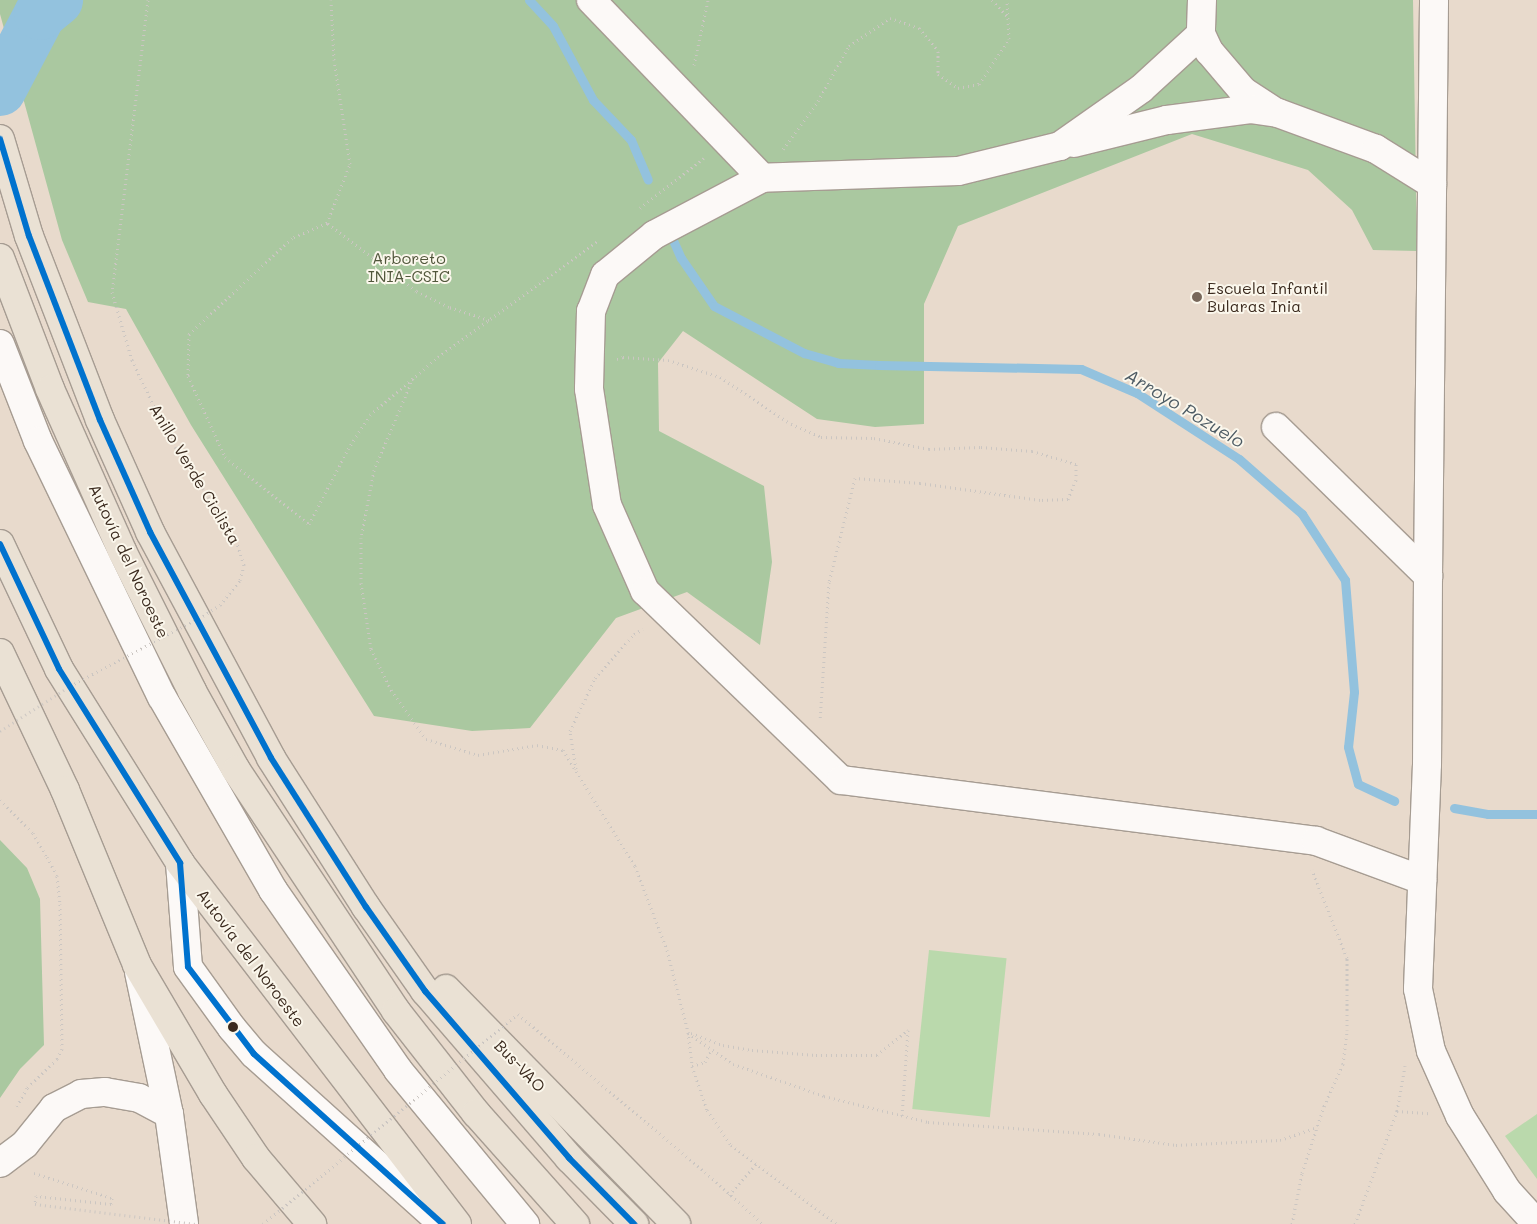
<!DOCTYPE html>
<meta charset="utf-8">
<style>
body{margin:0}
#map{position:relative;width:1537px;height:1224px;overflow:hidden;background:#e8dacc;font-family:Mali,sans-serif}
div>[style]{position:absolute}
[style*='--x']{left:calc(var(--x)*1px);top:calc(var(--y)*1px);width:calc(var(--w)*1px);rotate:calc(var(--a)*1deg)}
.green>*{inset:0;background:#bad9ac;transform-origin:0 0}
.forest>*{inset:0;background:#aac8a0}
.stream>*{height:9px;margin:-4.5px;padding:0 4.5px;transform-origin:4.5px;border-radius:4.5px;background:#93c2de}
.river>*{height:52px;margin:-26px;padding:0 26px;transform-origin:26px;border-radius:26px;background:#93c2de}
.path>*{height:3px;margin-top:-1.5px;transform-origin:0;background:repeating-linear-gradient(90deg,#cbc6c2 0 1px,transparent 0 5px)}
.roads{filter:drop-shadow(1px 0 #a69c92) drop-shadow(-1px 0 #a69c92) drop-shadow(0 1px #a69c92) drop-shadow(0 -1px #a69c92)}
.minor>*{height:28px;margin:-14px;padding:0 14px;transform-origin:14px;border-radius:14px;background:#fcf9f7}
.highway>*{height:28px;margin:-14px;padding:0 14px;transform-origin:14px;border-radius:14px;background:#eae1d4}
.path-bridge>*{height:3px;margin-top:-1.5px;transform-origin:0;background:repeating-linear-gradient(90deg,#cbc6c2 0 1px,transparent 0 5px)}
.bus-1>*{height:6px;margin:-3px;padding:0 3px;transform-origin:3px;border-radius:3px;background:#0072ce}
.dots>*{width:14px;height:14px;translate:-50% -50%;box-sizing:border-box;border:2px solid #fbf7ec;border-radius:50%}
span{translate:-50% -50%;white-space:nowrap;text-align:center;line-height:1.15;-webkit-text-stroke:4px #fbf7ec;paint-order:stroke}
.park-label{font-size:16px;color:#51563b}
.poi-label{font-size:16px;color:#3b2a1e}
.left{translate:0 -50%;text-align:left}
.street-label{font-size:16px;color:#3b2a1e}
.water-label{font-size:18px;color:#4d5b64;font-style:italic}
</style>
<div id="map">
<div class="green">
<div style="left:929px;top:950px;width:78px;height:160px;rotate:6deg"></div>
<div style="clip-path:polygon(1537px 1114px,1537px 1179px,1505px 1136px)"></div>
</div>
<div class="forest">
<div style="clip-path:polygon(0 0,1413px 0,1417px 251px,1373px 250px,1352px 210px,1308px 170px,1192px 134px,958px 226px,924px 304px,924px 424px,875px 427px,817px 419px,683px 331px,658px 363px,659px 431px,764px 486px,772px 562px,760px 645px,687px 592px,616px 618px,530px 728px,472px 731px,374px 716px,191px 425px,126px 309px,88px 302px,62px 240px,0 14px)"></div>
<div style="clip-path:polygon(0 840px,27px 868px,40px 899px,44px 1045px,20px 1069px,0 1098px)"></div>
</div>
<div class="stream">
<div style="--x:529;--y:0;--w:35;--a:47"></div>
<div style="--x:553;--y:26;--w:84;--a:61.6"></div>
<div style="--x:593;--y:100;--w:55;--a:46.5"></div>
<div style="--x:631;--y:140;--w:43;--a:67"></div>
<div style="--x:672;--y:238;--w:22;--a:66"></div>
<div style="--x:681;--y:258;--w:58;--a:55.5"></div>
<div style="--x:714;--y:306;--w:102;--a:27.6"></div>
<div style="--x:804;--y:353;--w:35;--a:16"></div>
<div style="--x:838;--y:363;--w:41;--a:2.8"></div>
<div style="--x:879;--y:365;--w:202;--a:1.1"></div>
<div style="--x:1081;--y:369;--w:61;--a:23.2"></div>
<div style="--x:1137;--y:393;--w:121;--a:32.9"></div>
<div style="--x:1239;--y:459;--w:84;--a:41.1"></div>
<div style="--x:1302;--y:514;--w:79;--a:56.9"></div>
<div style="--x:1345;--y:580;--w:112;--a:85.4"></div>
<div style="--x:1354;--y:692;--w:55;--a:96.2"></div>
<div style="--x:1348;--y:747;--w:38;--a:75"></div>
<div style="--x:1358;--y:784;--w:40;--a:25"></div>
<div style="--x:1454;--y:808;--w:35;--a:10"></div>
<div style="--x:1488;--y:814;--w:49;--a:0"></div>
</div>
<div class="river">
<div style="--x:0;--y:90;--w:86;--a:-62.2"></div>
<div style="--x:40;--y:14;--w:22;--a:-39"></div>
</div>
<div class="path">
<div style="--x:148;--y:0;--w:294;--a:97"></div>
<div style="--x:112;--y:292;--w:71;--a:73.6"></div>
<div style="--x:132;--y:360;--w:86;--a:64.6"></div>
<div style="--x:992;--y:0;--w:22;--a:47"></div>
<div style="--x:694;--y:65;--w:66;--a:-77.8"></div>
<div style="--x:783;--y:149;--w:59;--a:-53.9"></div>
<div style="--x:818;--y:101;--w:63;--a:-60.6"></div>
<div style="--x:849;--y:46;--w:50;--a:-34.3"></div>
<div style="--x:890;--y:18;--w:31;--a:19"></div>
<div style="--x:919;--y:28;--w:30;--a:50"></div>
<div style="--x:938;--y:51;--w:23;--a:90"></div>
<div style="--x:938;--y:74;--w:24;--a:35"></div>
<div style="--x:958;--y:88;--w:21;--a:-11"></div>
<div style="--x:979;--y:84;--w:54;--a:-56.3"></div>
<div style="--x:1009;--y:39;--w:39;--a:-93"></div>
<div style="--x:640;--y:208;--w:81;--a:-38"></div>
<div style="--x:327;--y:223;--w:63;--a:-68.7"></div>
<div style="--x:350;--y:164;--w:105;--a:-98.7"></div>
<div style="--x:334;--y:60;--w:60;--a:-92.9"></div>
<div style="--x:489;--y:320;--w:42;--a:-162"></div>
<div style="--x:449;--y:307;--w:37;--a:-154"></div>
<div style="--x:416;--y:291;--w:112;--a:-142.6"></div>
<div style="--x:327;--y:223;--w:38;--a:157"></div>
<div style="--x:292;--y:238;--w:141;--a:137"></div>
<div style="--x:189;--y:334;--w:42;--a:91.4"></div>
<div style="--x:188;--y:376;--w:89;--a:65.4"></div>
<div style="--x:225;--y:457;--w:107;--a:38.6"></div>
<div style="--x:309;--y:524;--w:85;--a:-62.5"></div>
<div style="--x:348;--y:449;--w:40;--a:-57.1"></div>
<div style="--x:370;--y:415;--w:89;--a:-40.5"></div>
<div style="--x:438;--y:357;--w:199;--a:-36"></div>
<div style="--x:617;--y:359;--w:6;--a:-18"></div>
<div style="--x:623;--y:357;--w:45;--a:3.8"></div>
<div style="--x:668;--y:360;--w:55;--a:18.1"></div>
<div style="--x:720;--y:377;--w:85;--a:33.5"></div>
<div style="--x:791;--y:424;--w:33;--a:23"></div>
<div style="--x:821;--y:437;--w:53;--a:1.1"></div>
<div style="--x:874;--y:438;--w:56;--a:11.3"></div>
<div style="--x:929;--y:449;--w:52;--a:-2.2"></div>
<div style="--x:981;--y:447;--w:51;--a:4.5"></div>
<div style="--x:1032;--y:451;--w:46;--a:16.5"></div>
<div style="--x:1076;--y:464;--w:16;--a:90"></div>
<div style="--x:1076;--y:480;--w:21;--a:113"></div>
<div style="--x:1068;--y:499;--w:28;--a:178"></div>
<div style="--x:1040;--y:500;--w:121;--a:-171.9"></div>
<div style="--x:920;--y:483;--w:65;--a:-175.6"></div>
<div style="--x:855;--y:478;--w:107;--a:104"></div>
<div style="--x:829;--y:582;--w:138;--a:93.7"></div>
<div style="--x:413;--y:378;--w:100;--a:113"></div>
<div style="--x:374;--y:470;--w:69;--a:100.8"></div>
<div style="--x:361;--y:538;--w:45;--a:90"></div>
<div style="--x:361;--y:583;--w:67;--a:81.4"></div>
<div style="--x:371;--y:649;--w:46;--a:64"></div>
<div style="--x:391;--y:690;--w:60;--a:54.5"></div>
<div style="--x:426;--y:739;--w:54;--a:17.1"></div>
<div style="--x:478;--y:755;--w:60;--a:-9.6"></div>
<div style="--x:537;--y:745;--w:26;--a:11"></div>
<div style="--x:563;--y:750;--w:137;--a:58.2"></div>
<div style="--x:635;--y:866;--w:90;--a:69.1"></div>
<div style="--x:667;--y:950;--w:85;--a:75.6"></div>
<div style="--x:688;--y:1032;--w:34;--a:83"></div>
<div style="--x:692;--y:1066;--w:46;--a:71.2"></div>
<div style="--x:707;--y:1110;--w:42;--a:55.6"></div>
<div style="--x:731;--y:1145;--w:132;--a:36.7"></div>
<div style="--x:576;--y:769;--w:38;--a:-99"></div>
<div style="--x:570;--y:731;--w:59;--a:-64.7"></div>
<div style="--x:595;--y:678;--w:59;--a:-48.4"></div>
<div style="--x:634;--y:634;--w:10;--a:-29"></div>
<div style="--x:0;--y:800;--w:47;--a:45"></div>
<div style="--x:33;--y:833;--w:28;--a:60"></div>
<div style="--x:47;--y:857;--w:21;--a:62"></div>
<div style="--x:57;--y:876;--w:28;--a:84"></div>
<div style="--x:60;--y:904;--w:145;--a:89.2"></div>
<div style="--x:62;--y:1049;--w:11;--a:117"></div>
<div style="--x:57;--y:1059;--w:42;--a:136"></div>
<div style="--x:27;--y:1088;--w:21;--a:119"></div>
<div style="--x:688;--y:1033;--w:55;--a:34.6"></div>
<div style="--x:733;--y:1064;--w:96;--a:19.4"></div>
<div style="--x:824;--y:1096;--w:107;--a:14"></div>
<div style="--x:928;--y:1122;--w:171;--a:4"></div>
<div style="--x:1099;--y:1134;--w:78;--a:8.1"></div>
<div style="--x:1176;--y:1145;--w:104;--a:-2.8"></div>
<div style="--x:1280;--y:1140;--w:40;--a:-18.9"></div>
<div style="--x:691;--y:1033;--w:34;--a:21"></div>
<div style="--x:723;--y:1045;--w:29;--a:10"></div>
<div style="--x:752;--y:1050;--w:64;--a:4.5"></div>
<div style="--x:816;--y:1055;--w:61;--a:0"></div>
<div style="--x:877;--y:1055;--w:40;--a:-39"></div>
<div style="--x:908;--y:1030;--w:86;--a:94"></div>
<div style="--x:692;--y:1066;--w:14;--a:-17"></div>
<div style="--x:705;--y:1062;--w:13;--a:-61"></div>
<div style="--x:1397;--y:1111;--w:32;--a:4"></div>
<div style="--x:705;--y:1172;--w:78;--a:41.9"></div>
<div style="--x:34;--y:1173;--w:82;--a:17.8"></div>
<div style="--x:729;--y:1195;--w:43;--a:-48.8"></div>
<div style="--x:1292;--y:1224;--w:52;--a:-78.9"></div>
<div style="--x:1302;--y:1173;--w:71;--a:-71.8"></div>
<div style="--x:1324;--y:1106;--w:46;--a:-65.7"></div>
<div style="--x:1343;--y:1064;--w:34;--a:-83"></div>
<div style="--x:1347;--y:1030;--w:72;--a:-90"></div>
<div style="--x:1347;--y:958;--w:95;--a:-111.7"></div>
<div style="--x:1355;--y:1224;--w:121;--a:-69.6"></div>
<div style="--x:1397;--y:1111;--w:46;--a:-79.9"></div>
</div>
<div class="roads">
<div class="minor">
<div style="--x:591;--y:0;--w:247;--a:46.1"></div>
<div style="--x:1202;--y:0;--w:34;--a:92"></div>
<div style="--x:1201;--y:34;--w:81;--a:137.5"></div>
<div style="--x:1141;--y:89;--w:99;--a:144.9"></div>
<div style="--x:1060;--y:146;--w:105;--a:166.2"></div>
<div style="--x:958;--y:171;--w:196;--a:178"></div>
<div style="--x:762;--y:178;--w:122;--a:152.2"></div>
<div style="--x:654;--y:235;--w:63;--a:140.8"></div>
<div style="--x:605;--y:275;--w:39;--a:111"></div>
<div style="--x:591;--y:311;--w:78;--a:91.5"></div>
<div style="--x:589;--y:389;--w:117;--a:81.2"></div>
<div style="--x:607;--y:505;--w:94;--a:66.2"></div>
<div style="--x:645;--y:591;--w:272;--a:44"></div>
<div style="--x:841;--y:780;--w:479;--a:7.3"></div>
<div style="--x:1316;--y:841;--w:113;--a:20.2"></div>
<div style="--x:1201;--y:34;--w:19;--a:65"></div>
<div style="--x:1209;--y:51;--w:52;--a:49.6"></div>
<div style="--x:1243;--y:91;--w:37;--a:33"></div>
<div style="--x:1074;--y:143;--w:96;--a:-13.9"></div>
<div style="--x:1167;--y:120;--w:84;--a:-7.5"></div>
<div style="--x:1250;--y:109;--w:28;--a:8"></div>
<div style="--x:1278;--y:113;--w:104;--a:20.2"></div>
<div style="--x:1376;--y:149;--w:66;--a:32"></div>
<div style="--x:0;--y:344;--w:104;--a:68.6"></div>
<div style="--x:38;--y:441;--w:284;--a:64.2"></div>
<div style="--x:162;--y:697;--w:223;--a:60.1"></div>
<div style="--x:273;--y:890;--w:219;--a:55.2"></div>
<div style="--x:398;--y:1070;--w:200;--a:50.5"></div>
<div style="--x:1276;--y:427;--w:213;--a:44.4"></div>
<div style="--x:1428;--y:576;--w:188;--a:90.3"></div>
<div style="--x:1427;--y:764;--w:225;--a:92.3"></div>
<div style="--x:1418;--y:989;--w:63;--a:78.2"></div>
<div style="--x:1431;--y:1051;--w:71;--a:66"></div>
<div style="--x:1460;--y:1116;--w:89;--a:57.9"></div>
<div style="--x:1507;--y:1191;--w:45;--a:47.7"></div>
<div style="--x:1428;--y:576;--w:576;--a:-89.4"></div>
<div style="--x:180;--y:863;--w:104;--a:85.6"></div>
<div style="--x:188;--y:967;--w:75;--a:54.2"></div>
<div style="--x:232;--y:1028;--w:34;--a:50"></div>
<div style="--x:254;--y:1054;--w:254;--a:42"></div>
<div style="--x:139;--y:972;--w:145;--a:78.1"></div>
<div style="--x:169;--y:1114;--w:111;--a:82.2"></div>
<div style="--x:0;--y:1163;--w:31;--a:-37"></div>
<div style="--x:25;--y:1144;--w:46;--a:-51.1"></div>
<div style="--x:54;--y:1108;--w:30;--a:-27"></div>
<div style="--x:81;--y:1094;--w:24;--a:-5"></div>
<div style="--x:105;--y:1092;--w:35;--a:10"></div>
<div style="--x:139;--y:1098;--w:34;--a:28"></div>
</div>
<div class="highway">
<div style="--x:0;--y:139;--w:101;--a:73.4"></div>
<div style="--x:29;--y:236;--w:197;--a:68.9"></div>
<div style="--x:100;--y:420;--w:123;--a:65.9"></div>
<div style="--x:150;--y:532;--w:256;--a:61.8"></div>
<div style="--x:271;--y:758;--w:177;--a:57.5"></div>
<div style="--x:366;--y:907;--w:103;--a:54.9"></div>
<div style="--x:425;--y:991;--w:221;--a:49.2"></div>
<div style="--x:569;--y:1158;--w:93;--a:45.4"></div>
<div style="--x:0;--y:258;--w:140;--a:69.1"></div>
<div style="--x:50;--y:389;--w:177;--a:66"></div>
<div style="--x:122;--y:551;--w:157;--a:63.4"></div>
<div style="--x:192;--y:691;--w:90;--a:60.9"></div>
<div style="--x:236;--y:770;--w:289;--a:56.4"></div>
<div style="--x:396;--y:1011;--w:130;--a:51.9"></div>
<div style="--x:476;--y:1113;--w:149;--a:48.3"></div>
<div style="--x:0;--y:544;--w:138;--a:64.7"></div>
<div style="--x:59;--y:669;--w:229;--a:58"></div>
<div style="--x:180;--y:863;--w:455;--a:52.5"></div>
<div style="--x:0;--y:653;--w:152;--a:64.6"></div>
<div style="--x:65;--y:790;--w:189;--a:67.6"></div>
<div style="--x:137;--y:965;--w:150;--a:59.5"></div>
<div style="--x:213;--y:1094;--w:77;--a:56.1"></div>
<div style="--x:256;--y:1158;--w:87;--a:49.7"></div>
<div style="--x:446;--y:989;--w:329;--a:45.6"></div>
</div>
</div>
<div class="path-bridge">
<div style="--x:0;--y:731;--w:83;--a:-32.7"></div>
<div style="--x:70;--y:686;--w:150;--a:-27.8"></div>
<div style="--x:203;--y:616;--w:20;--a:-33"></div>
<div style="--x:220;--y:605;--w:32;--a:-51"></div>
<div style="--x:240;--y:580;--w:16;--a:-75"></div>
<div style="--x:244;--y:565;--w:32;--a:-108"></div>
<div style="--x:234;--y:535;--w:117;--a:-123.8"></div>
<div style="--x:112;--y:1198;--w:6;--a:99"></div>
<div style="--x:111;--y:1204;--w:75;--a:-173.9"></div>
<div style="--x:36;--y:1196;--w:8;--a:97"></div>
<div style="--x:35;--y:1204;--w:162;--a:7.1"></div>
<div style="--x:263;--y:1224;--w:330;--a:-39.5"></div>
<div style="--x:518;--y:1014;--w:245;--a:40.2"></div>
</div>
<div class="bus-1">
<div style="--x:0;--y:139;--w:101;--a:73.4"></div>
<div style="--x:29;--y:236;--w:197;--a:68.9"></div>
<div style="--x:100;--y:420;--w:123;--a:65.9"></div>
<div style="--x:150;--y:532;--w:256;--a:61.8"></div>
<div style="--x:271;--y:758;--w:177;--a:57.5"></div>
<div style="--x:366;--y:907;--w:103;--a:54.9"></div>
<div style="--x:425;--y:991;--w:221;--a:49.2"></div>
<div style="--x:569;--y:1158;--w:93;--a:45.4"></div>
<div style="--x:0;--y:544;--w:138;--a:64.7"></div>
<div style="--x:59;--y:669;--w:229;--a:58"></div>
<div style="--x:180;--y:863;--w:104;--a:85.6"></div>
<div style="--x:188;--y:967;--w:109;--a:52.8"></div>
<div style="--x:254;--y:1054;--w:254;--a:42"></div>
</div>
<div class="dots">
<div style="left:1197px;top:297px;background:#78685b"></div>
<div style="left:233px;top:1027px;background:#3b2a1e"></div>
</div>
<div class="park-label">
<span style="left:409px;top:267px">Arboreto<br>INIA-CSIC</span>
</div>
<div class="poi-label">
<span class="left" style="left:1207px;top:297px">Escuela Infantil<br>Bularas Inia</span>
</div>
<div class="street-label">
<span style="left:195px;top:474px;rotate:59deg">Anillo Verde Ciclista</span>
<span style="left:129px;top:561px;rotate:65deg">Autovía del Noroeste</span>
<span style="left:251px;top:958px;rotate:53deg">Autovía del Noroeste</span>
<span style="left:520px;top:1066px;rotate:46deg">Bus-VAO</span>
</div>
<div class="water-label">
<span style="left:1185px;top:408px;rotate:31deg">Arroyo Pozuelo</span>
</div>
</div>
